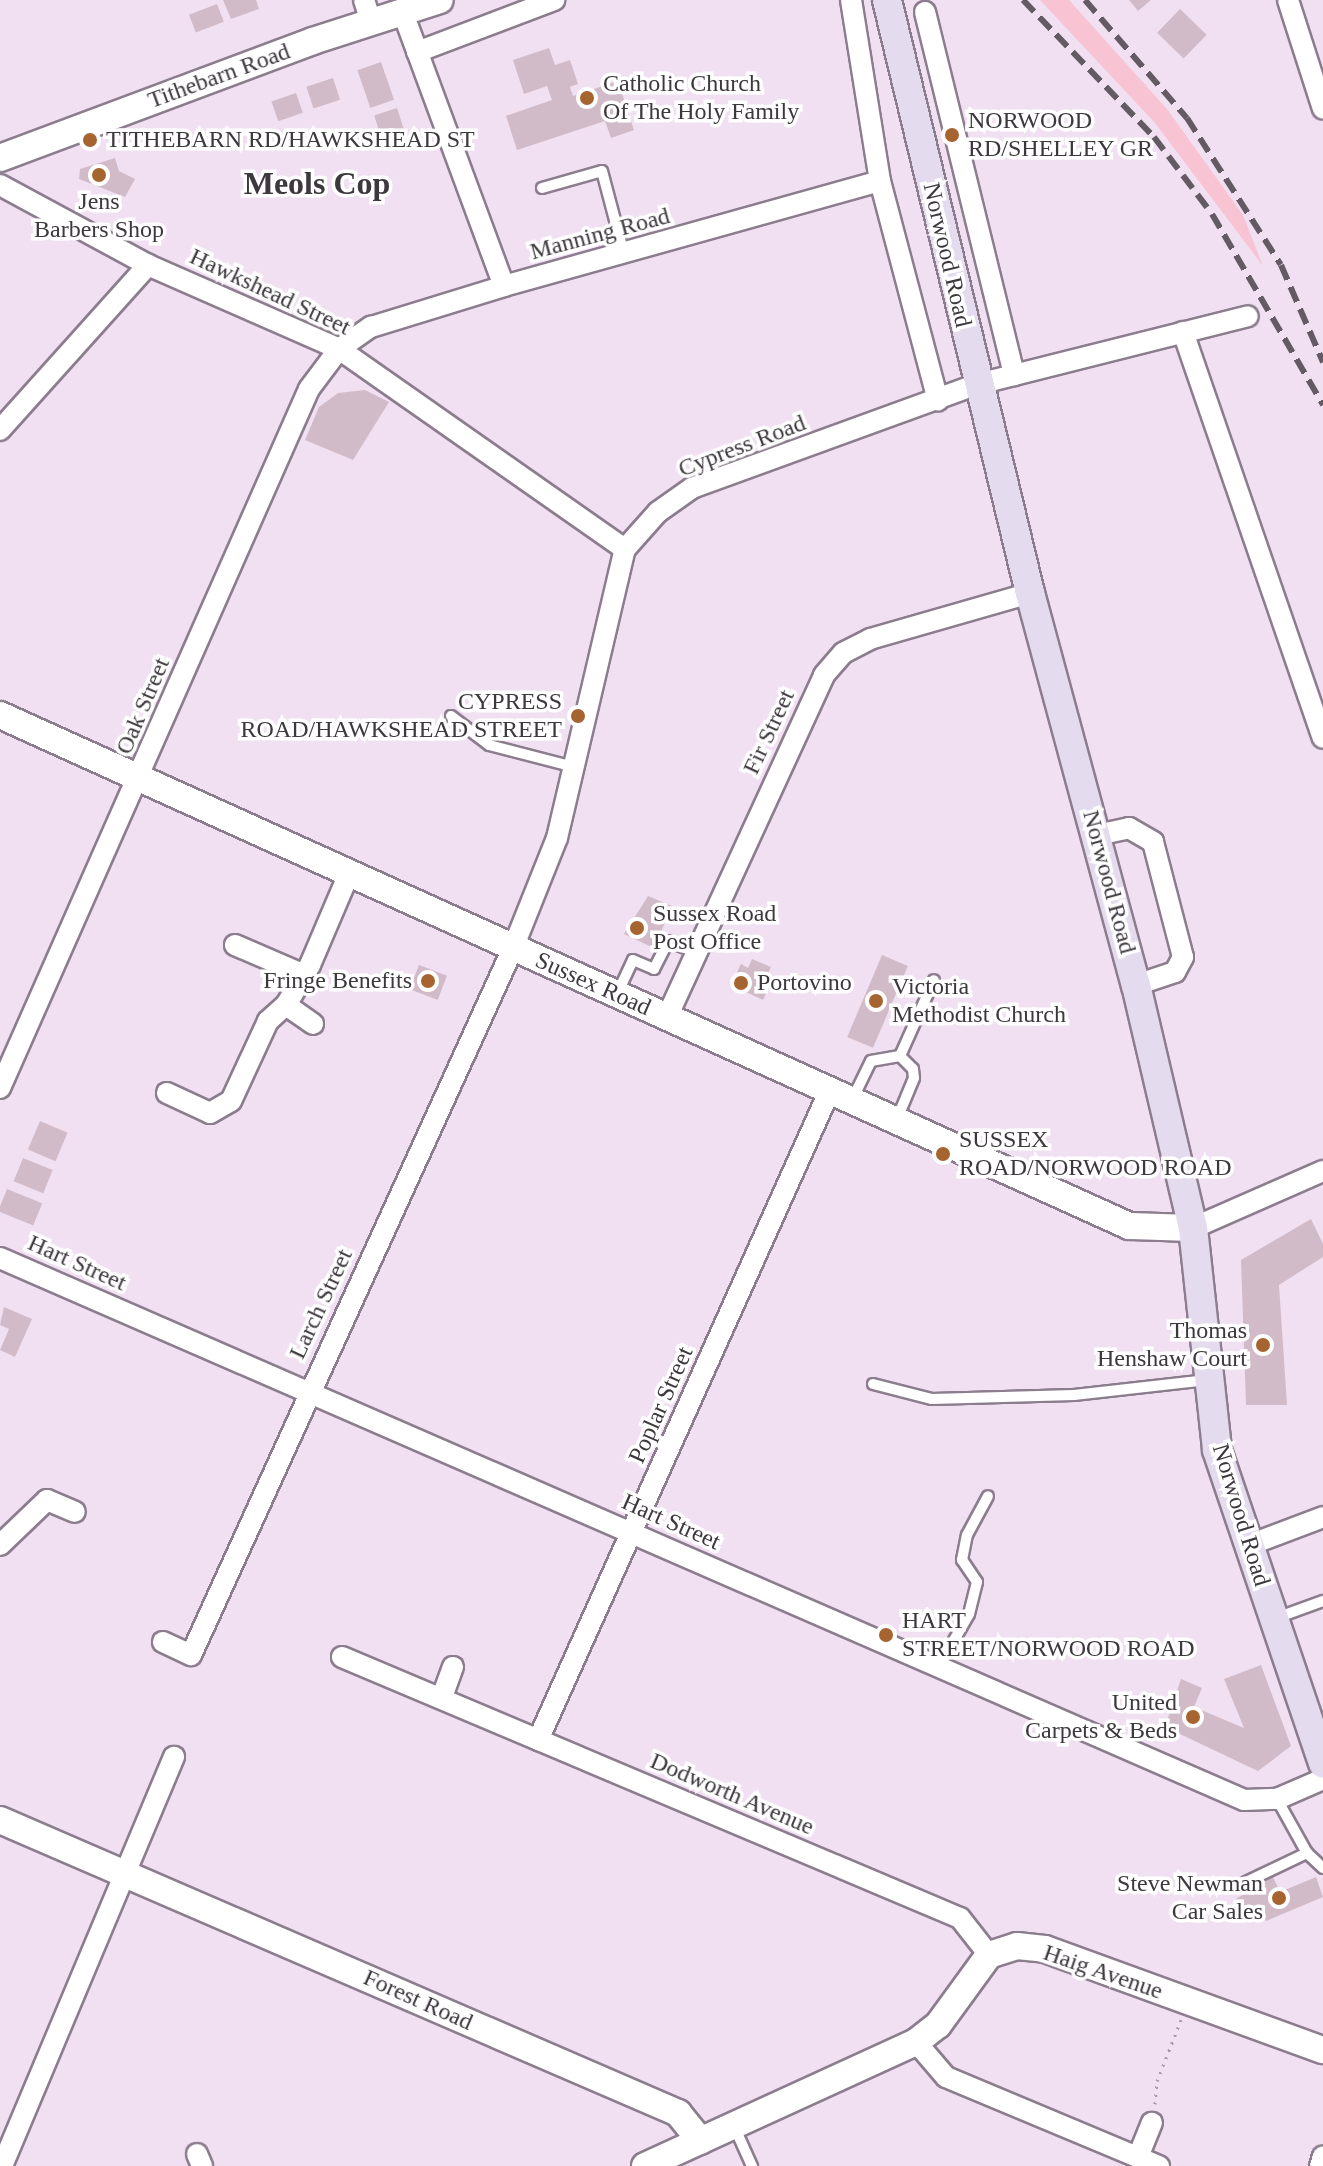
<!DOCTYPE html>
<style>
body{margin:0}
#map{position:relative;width:1323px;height:2166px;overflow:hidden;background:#f0e0f2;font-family:"Times New Roman",serif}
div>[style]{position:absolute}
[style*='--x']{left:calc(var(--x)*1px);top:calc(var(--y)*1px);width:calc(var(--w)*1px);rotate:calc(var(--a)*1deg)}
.green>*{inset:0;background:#f8c4d3}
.building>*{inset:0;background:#d1bbc8;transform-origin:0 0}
.path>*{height:3px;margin-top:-1.5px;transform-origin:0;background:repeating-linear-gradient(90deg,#a69aa7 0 2px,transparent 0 8px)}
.roads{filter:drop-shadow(2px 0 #8c7d8e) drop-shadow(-2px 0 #8c7d8e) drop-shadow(0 2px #8c7d8e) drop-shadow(0 -2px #8c7d8e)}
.service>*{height:10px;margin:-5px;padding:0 5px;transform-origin:5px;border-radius:5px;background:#fff}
.minor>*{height:20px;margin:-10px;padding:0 10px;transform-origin:10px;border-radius:10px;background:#fff}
.tertiary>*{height:26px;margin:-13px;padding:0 13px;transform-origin:13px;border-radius:13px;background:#fff}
.secondary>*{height:28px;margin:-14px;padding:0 14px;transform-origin:14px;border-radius:14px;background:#e4dcee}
.rail>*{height:6px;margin-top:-3px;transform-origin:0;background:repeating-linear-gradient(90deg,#635a64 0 16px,transparent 0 24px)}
.dots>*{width:22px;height:22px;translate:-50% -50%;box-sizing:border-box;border:4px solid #fff;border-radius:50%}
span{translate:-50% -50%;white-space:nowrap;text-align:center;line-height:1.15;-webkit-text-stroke:7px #fff;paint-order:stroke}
.street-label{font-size:24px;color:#3d373e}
.poi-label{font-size:24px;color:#3d373e}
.left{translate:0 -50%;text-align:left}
.right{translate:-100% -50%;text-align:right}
.district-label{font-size:32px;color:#3d373e;font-weight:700}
</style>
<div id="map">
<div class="green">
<div style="clip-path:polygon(1040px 0,1069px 0,1167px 109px,1243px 215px,1263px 266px,1155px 123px)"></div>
</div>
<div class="building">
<div style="clip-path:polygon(223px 0,256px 0,259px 9px,231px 19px)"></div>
<div style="clip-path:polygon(1129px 0,1151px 0,1138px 11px)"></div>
<div style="left:217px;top:4px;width:19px;height:30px;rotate:69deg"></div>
<div style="left:1180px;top:9px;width:37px;height:33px;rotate:44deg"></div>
<div style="clip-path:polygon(549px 48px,555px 65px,570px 60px,578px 84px,570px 87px,573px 96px,618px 81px,634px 130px,611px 138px,605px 121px,517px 150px,506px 116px,552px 100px,547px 86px,524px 94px,513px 60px)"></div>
<div style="left:381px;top:62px;width:40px;height:25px;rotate:71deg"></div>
<div style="left:333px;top:78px;width:23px;height:28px;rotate:72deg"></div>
<div style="left:296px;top:93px;width:21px;height:26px;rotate:71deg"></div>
<div style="left:397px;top:108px;width:28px;height:24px;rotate:72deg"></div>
<div style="clip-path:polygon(115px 158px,119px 171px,135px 179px,125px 197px,79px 179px,80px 169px)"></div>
<div style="clip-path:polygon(365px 390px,389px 402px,353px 460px,305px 440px,319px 407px,338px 393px)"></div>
<div style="clip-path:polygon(648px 896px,672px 906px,654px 948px,624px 934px)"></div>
<div style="left:882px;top:955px;width:28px;height:89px;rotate:23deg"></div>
<div style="clip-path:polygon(752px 959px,771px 967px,767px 976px,773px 979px,763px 1000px,731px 985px,741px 964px,748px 968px)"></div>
<div style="left:419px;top:965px;width:30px;height:26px;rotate:21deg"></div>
<div style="left:40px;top:1121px;width:30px;height:31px;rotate:23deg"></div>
<div style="left:23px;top:1158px;width:32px;height:25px;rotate:22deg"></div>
<div style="left:7px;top:1189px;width:38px;height:24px;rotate:22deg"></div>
<div style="clip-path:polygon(1311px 1219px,1323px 1244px,1323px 1257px,1279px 1285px,1287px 1405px,1246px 1405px,1241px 1260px)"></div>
<div style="clip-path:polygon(4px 1307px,32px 1319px,15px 1357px,0 1350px,9px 1329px,0 1325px)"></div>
<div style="clip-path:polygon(1261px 1665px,1291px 1746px,1258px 1771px,1165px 1727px,1181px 1679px,1202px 1688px,1194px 1707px,1244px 1728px,1224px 1679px)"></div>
<div style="clip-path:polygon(1273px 1877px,1280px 1892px,1316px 1877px,1323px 1897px,1266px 1921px,1260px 1908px,1241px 1916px,1234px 1900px)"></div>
</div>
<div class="path">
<div style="--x:1155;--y:2104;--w:23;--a:-85"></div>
<div style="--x:1157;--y:2081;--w:66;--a:-68.5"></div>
</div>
<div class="roads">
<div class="service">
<div style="--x:542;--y:188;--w:62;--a:-15.8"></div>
<div style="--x:602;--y:171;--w:86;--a:75.2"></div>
<div style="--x:451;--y:716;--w:48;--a:37.3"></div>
<div style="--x:489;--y:745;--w:88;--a:14.5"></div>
<div style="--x:618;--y:992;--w:35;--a:-65"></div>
<div style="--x:633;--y:960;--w:23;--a:23"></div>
<div style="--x:654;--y:969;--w:31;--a:-63"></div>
<div style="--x:668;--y:941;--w:31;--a:22"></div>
<div style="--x:900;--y:1056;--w:83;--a:-65.9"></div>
<div style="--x:853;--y:1098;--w:41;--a:-64.1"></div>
<div style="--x:871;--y:1061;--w:29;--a:-10"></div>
<div style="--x:900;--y:1056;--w:18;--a:45"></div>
<div style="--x:913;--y:1069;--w:9;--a:84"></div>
<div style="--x:914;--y:1078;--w:44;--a:112.5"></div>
<div style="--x:873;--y:1384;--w:61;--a:14.3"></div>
<div style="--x:932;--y:1399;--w:142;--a:-1.6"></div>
<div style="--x:1074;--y:1395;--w:134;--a:-6.4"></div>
<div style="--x:1276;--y:1618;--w:50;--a:-19.9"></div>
<div style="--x:938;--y:1668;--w:62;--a:-60.1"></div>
<div style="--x:969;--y:1614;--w:33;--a:-76"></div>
<div style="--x:977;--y:1582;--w:27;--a:-124"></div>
<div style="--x:962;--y:1560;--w:25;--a:-79"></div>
<div style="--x:967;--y:1535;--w:44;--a:-61.7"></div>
<div style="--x:1307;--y:1853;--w:22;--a:43"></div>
<div style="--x:1246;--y:1882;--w:68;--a:-25.4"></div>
<div style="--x:1307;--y:1853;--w:62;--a:-119.1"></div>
<div style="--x:734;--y:2126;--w:44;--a:65.8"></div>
</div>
<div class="minor">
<div style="--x:364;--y:0;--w:23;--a:72"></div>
<div style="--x:851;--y:0;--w:183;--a:80.9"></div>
<div style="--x:880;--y:181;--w:227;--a:75.2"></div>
<div style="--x:1288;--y:0;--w:114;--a:72.2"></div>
<div style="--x:925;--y:12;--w:374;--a:76.2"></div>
<div style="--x:403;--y:13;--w:291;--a:69.7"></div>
<div style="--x:417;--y:52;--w:147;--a:-20.8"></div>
<div style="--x:0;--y:185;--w:168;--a:28.4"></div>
<div style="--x:148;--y:265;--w:209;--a:23.7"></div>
<div style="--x:339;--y:349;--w:349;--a:35"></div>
<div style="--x:1183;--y:332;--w:429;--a:71"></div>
<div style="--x:0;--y:430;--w:222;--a:-48.1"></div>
<div style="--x:1097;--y:835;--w:33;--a:-12"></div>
<div style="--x:1129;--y:828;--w:28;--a:30"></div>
<div style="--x:1153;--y:842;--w:119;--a:75.4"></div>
<div style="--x:1183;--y:957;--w:17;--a:118"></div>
<div style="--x:1175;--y:972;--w:41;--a:161.6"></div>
<div style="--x:235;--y:945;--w:71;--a:23.3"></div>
<div style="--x:286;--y:1005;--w:33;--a:35"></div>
<div style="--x:667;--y:1017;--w:376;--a:-65.3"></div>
<div style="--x:824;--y:675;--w:29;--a:-49"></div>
<div style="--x:843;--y:653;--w:30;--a:-27"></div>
<div style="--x:870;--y:639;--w:166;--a:-16"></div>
<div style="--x:0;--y:1088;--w:764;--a:-66.15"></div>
<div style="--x:309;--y:389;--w:50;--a:-53.1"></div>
<div style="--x:339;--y:349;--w:39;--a:-35"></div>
<div style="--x:371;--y:327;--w:139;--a:-17.1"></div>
<div style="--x:504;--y:286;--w:390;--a:-15.6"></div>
<div style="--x:167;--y:1093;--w:47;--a:24.9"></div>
<div style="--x:210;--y:1113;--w:24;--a:-30"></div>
<div style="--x:231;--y:1101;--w:88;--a:-65.2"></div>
<div style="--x:268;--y:1021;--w:24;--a:-42"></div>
<div style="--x:286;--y:1005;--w:47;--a:-59"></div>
<div style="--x:310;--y:965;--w:102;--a:-66.9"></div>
<div style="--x:1193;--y:1228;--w:142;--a:-23.7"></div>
<div style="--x:0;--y:1258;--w:1357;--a:23.54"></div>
<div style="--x:1244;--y:1800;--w:33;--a:-2"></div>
<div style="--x:1277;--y:1799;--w:50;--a:-23.5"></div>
<div style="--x:0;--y:1545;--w:65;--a:-43.8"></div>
<div style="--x:47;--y:1500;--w:30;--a:23"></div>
<div style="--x:1249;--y:1545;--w:79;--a:-20.7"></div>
<div style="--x:163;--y:1642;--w:31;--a:25"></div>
<div style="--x:191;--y:1655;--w:777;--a:-65.51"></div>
<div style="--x:513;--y:948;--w:118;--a:-68.2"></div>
<div style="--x:557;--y:838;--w:297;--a:-76.8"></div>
<div style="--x:625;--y:549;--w:50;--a:-48.3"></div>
<div style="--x:658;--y:512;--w:42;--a:-35.2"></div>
<div style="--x:692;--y:488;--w:304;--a:-20"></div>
<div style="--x:978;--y:384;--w:278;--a:-14.1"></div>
<div style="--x:342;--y:1657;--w:671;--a:22.9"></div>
<div style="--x:960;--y:1918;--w:47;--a:51.9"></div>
<div style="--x:442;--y:1697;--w:32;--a:-70"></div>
<div style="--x:538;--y:1740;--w:713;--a:-65.81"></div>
<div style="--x:916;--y:2042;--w:46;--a:49.4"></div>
<div style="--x:946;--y:2077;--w:231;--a:22.7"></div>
<div style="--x:197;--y:2154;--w:13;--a:67"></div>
<div style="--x:1138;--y:2157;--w:37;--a:-68"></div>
<div style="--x:2;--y:2166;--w:444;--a:-67.2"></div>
<div style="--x:1320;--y:2166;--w:10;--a:-73"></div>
</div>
<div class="tertiary">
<div style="--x:0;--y:158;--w:334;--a:-20.5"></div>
<div style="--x:313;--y:41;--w:133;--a:-17.9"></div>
<div style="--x:0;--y:715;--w:1239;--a:24.35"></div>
<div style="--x:1129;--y:1226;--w:64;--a:1.8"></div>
<div style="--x:0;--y:1820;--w:739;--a:23.37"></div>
<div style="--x:678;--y:2113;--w:36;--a:51"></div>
<div style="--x:645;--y:2166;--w:298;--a:-24.6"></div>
<div style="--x:916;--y:2042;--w:28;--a:-38"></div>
<div style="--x:938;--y:2025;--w:87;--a:-53.9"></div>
<div style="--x:989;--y:1955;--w:29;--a:-18"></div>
<div style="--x:1017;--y:1946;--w:28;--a:6"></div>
<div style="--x:1045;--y:1949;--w:296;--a:20"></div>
</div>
<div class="secondary">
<div style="--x:887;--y:0;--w:610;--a:76.44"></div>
<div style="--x:1030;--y:593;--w:406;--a:74.9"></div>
<div style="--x:1136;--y:985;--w:250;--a:76.8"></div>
<div style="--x:1193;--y:1228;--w:223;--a:83.8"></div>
<div style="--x:1217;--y:1450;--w:331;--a:71.3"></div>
</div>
</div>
<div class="rail">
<div style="--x:1023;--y:0;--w:190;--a:46.3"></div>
<div style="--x:1154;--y:137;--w:96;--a:53"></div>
<div style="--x:1212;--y:214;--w:221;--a:59.8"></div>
<div style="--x:1085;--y:0;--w:156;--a:49.2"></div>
<div style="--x:1187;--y:118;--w:174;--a:57.4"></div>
<div style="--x:1281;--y:265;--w:106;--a:66.6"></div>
</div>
<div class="dots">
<div style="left:587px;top:98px;background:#a66431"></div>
<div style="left:952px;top:135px;background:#a66431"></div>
<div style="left:90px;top:140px;background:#a66431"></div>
<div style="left:99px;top:175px;background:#a66431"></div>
<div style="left:578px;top:716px;background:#a66431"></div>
<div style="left:637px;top:928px;background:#a66431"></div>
<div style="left:428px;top:981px;background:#a66431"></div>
<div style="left:741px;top:983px;background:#a66431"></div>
<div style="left:876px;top:1001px;background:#a66431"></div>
<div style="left:943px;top:1154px;background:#a66431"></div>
<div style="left:1263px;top:1345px;background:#a66431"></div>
<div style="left:886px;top:1635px;background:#a66431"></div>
<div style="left:1193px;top:1717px;background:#a66431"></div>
<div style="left:1279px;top:1898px;background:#a66431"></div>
</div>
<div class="street-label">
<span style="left:219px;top:76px;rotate:-20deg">Tithebarn Road</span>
<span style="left:600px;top:234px;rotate:-15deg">Manning Road</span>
<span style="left:947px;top:255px;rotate:77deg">Norwood Road</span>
<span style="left:270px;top:292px;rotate:25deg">Hawkshead Street</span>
<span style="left:742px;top:446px;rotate:-21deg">Cypress Road</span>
<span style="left:143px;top:706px;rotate:-67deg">Oak Street</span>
<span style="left:769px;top:732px;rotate:-65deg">Fir Street</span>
<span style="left:1109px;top:882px;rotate:75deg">Norwood Road</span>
<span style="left:593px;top:984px;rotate:24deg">Sussex Road</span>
<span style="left:77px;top:1263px;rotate:24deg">Hart Street</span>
<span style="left:321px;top:1304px;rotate:-65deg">Larch Street</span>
<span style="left:661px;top:1405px;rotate:-66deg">Poplar Street</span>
<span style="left:1241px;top:1515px;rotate:73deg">Norwood Road</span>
<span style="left:671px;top:1522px;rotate:24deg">Hart Street</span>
<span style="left:732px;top:1794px;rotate:23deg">Dodworth Avenue</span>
<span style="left:1103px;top:1972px;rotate:19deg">Haig Avenue</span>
<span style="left:418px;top:2000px;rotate:24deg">Forest Road</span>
</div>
<div class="poi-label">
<span class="left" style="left:603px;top:98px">Catholic Church<br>Of The Holy Family</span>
<span class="left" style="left:968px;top:135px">NORWOOD<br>RD/SHELLEY GR</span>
<span class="left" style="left:106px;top:140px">TITHEBARN RD/HAWKSHEAD ST</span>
<span style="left:99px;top:216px">Jens<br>Barbers Shop</span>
<span class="right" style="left:562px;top:716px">CYPRESS<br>ROAD/HAWKSHEAD STREET</span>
<span class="left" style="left:653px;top:928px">Sussex Road<br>Post Office</span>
<span class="right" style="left:412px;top:981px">Fringe Benefits</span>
<span class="left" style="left:757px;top:983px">Portovino</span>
<span class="left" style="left:892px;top:1001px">Victoria<br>Methodist Church</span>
<span class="left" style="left:959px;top:1154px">SUSSEX<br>ROAD/NORWOOD ROAD</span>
<span class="right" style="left:1247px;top:1345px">Thomas<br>Henshaw Court</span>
<span class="left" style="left:902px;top:1635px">HART<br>STREET/NORWOOD ROAD</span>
<span class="right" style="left:1177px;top:1717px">United<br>Carpets &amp; Beds</span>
<span class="right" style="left:1263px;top:1898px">Steve Newman<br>Car Sales</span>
</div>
<div class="district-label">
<span style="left:317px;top:183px">Meols Cop</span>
</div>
</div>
